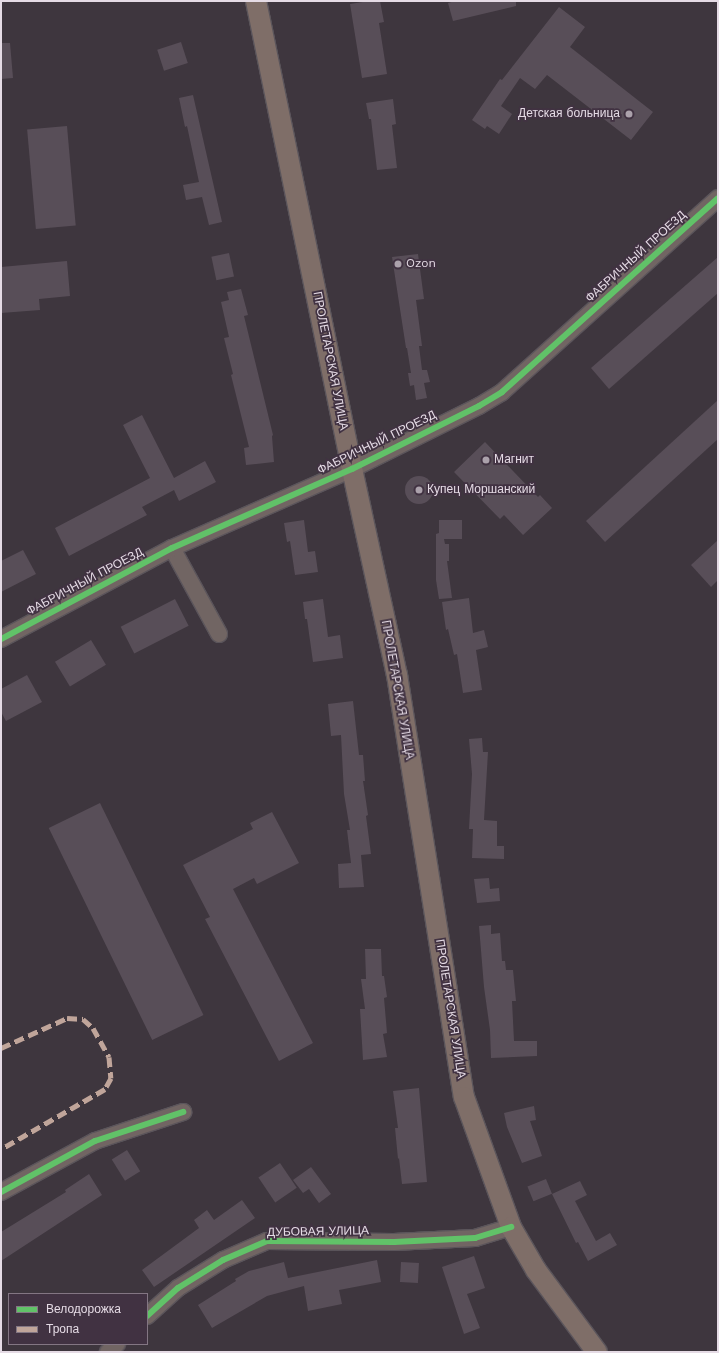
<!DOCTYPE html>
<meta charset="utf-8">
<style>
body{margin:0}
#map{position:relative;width:719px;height:1353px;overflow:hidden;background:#3e363e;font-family:"Work Sans",sans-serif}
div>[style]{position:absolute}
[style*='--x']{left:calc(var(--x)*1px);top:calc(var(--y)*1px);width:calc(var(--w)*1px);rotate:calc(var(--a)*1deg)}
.building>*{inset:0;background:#584e58;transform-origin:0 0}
.round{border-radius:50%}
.roads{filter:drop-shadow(1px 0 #5b555b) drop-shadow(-1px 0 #5b555b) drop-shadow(0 1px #5b555b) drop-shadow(0 -1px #5b555b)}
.minor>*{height:16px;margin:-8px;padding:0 8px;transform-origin:8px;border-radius:8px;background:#716563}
.major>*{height:20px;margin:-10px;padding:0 10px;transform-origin:10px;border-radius:10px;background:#7f6e68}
.quiet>*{height:5px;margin-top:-2.5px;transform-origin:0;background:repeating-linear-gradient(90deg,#c0a59a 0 10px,transparent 0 15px)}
.cycleway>*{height:6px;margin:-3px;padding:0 3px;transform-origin:3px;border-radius:3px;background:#61c268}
.dots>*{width:11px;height:11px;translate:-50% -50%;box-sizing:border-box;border:2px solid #413242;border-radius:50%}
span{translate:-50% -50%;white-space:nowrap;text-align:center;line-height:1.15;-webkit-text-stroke:3.5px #413242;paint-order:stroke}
.poi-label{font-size:12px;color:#e5dbe5}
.right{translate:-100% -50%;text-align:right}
.left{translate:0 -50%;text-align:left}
.street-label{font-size:12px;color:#e5dbe5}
.frame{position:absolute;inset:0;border:2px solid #e5dbe5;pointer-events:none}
.legend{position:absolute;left:8px;top:1293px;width:140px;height:52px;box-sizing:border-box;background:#413242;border:1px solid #837683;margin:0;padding:5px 7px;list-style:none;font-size:12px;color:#e5dbe5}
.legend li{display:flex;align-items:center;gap:8px;height:20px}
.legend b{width:20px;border:1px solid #837683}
</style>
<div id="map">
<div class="building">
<div style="clip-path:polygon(369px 1px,380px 1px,384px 22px,379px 23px,387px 74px,362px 78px,350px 4px)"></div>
<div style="clip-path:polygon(455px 1px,516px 1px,516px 6px,453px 21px,448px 3px)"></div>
<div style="clip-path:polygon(559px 7px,585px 27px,570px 47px,653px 112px,631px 140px,547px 75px,535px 89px,520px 78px,501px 106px,512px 114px,499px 134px,487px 126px,485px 129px,472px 120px,500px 79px,502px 80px)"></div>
<div style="left:181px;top:42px;width:22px;height:25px;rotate:72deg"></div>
<div style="clip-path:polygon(1px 43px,10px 43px,13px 78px,1px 79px)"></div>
<div style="clip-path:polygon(193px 95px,222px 222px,209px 225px,202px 197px,186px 200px,183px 185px,199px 182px,187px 126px,185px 127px,179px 98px)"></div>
<div style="clip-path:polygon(393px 99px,396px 124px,392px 125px,397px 168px,377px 170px,371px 119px,369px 119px,366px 103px)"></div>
<div style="left:67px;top:126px;width:100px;height:40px;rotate:85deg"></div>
<div style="left:229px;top:253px;width:24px;height:18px;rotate:78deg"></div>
<div style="clip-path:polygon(418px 254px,424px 299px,416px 300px,422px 346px,419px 346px,422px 370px,427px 370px,430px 382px,424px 383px,427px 398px,416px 400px,414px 385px,410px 386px,408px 373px,411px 373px,407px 348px,406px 348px,392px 257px)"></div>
<div style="clip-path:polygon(718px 257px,718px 293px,609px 389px,591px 368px)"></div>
<div style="clip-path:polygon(67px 261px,70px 296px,39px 299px,40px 310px,1px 313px,1px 267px)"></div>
<div style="clip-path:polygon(241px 289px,248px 315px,244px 316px,273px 435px,272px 436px,274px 462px,246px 465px,244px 448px,249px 447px,231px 375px,233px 374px,224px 338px,229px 337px,221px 302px,229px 300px,227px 292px)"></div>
<div style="clip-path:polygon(718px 400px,718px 439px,605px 542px,586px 521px)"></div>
<div style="clip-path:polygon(142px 415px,174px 478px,205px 461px,216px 482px,179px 501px,174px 490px,142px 507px,147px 515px,69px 556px,55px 528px,150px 478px,123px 425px)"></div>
<div style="clip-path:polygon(485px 442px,538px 497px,540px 495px,552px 508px,523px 535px,504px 515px,500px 519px,454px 472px)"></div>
<div class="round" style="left:405px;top:476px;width:28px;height:28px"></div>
<div style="clip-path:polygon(304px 520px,308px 552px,315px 551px,318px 572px,295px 575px,290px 541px,287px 542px,284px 523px)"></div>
<div style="clip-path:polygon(439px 520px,462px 520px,462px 539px,444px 539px,445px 544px,449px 544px,449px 561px,447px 561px,452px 598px,439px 599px,436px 580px,436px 534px,439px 533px)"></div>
<div style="clip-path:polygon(718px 540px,718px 580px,711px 587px,691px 565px)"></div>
<div style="clip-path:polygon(23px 550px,36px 574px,1px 592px,1px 561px)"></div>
<div style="clip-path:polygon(469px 598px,473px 633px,484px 630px,488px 647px,476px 650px,482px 690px,463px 693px,457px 654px,454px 655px,448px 629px,446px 630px,442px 602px)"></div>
<div style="left:175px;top:599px;width:30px;height:61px;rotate:63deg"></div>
<div style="clip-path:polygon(323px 599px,328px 637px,340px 635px,343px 658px,313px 662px,307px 619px,305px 619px,303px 602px)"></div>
<div style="left:91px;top:640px;width:29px;height:42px;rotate:59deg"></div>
<div style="clip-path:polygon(27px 675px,42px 702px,6px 721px,1px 712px,1px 689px)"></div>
<div style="clip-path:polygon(353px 701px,359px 755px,363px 755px,365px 781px,363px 781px,368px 815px,366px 816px,371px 854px,361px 855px,364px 887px,339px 888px,338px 864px,351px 863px,347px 830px,350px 830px,344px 794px,341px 735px,331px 736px,328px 704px)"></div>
<div style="clip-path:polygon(482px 738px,483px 752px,488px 752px,484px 820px,497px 821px,497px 846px,504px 846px,504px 859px,472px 858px,473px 829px,469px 829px,472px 774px,469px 739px)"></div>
<div style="left:100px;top:803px;width:236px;height:57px;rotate:64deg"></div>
<div style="clip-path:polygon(272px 812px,299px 863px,257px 884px,254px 878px,233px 889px,313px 1043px,279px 1061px,205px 919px,210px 917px,183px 865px,253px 829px,250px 823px)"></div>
<div style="clip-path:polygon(489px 878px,490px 889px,499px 888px,500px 901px,477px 903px,474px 879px)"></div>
<div style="clip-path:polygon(491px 925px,491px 934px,500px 933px,502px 961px,505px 961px,506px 970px,513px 970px,516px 1001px,512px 1001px,514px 1041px,537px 1041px,537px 1056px,491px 1058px,490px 1030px,484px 987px,479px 926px)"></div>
<div style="clip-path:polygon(365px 949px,381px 949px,382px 976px,384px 976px,387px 997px,384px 998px,387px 1033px,383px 1034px,387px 1057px,363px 1060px,360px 1009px,365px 1009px,361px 979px,366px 979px)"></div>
<div style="clip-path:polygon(419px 1088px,427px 1182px,402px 1184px,399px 1158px,398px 1159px,395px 1128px,398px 1128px,393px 1091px)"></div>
<div style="clip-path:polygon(534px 1106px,536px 1120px,530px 1121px,542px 1156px,522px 1163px,507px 1127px,504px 1113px)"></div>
<div style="left:127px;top:1150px;width:25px;height:18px;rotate:58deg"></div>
<div style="left:280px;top:1163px;width:30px;height:26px;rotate:56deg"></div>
<div style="clip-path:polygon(311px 1167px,331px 1194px,319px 1203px,309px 1189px,303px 1193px,293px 1180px)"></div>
<div style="clip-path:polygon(89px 1174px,102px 1195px,1px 1261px,1px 1232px,66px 1192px,65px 1190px)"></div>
<div style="left:546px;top:1179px;width:16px;height:20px;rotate:68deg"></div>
<div style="clip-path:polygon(580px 1181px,587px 1195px,575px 1201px,596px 1241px,610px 1233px,617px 1245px,588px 1261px,578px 1242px,576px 1243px,552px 1194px)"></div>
<div style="clip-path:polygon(242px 1200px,255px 1218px,154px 1287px,142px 1270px,199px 1228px,194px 1220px,207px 1210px,214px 1220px)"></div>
<div style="clip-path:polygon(474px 1256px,485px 1288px,467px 1294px,480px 1328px,464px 1334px,442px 1267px)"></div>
<div style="clip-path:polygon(377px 1260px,381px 1282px,339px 1290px,342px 1304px,308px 1311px,304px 1286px,267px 1296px,212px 1328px,198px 1305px,236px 1281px,235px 1279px,249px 1271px,284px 1262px,288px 1278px)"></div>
<div style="left:401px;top:1262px;width:18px;height:20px;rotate:3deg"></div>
</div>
<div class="roads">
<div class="minor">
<div style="--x:172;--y:548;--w:98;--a:61.3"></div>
<div style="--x:1;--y:639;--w:194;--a:-28"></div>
<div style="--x:172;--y:548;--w:197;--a:-23.7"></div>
<div style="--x:352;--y:469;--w:142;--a:-26.4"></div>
<div style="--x:479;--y:406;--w:27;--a:-31"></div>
<div style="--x:502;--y:392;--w:290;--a:-41.9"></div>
<div style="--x:1;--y:1192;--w:107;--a:-28.5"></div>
<div style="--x:95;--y:1141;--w:93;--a:-18.2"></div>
<div style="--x:147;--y:1316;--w:42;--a:-42.1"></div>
<div style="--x:178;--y:1288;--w:53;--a:-31.9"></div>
<div style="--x:223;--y:1260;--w:48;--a:-23.4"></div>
<div style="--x:267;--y:1241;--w:127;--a:0.5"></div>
<div style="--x:394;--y:1242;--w:81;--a:-2.8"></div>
<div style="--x:475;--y:1238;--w:38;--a:-17"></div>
<div style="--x:108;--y:1352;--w:12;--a:-42"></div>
</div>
<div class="major">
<div style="--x:256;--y:1;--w:478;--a:78.4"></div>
<div style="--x:352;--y:469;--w:211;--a:77.7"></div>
<div style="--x:397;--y:675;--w:427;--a:81"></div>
<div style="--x:464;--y:1097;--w:138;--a:70.1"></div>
<div style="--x:511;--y:1227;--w:50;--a:59.8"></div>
<div style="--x:536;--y:1270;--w:102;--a:53.4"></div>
</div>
</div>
<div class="quiet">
<div style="--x:1;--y:1048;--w:72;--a:-24.4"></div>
<div style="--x:67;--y:1018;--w:16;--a:4"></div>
<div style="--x:83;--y:1019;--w:13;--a:42"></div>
<div style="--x:93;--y:1028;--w:33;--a:61"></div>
<div style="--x:109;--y:1057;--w:21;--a:85"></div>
<div style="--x:111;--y:1078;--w:13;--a:119"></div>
<div style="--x:105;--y:1089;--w:120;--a:150"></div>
</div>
<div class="cycleway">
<div style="--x:1;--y:639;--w:194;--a:-28"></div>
<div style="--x:172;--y:548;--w:197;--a:-23.7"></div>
<div style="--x:352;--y:469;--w:142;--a:-26.4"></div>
<div style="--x:479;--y:406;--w:27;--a:-31"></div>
<div style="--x:502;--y:392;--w:290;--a:-41.9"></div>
<div style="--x:1;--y:1192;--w:107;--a:-28.5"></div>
<div style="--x:95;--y:1141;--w:93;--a:-18.2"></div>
<div style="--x:147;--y:1316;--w:42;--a:-42.1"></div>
<div style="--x:178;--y:1288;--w:53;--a:-31.9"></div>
<div style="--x:223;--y:1260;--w:48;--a:-23.4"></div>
<div style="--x:267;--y:1241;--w:127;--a:0.5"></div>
<div style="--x:394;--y:1242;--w:81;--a:-2.8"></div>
<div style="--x:475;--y:1238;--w:38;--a:-17"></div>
</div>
<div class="dots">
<div style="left:629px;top:114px;background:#aba1ab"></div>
<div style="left:398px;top:264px;background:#aba1ab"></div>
<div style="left:486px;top:460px;background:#aba1ab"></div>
<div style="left:419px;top:490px;background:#aba1ab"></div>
</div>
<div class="poi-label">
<span class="right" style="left:620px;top:114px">Детская больница</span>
<span class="left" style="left:406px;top:264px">Ozon</span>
<span class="left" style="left:494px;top:460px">Магнит</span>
<span class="left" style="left:427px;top:490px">Купец Моршанский</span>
</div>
<div class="street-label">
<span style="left:636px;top:257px;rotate:-42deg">ФАБРИЧНЫЙ ПРОЕЗД</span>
<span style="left:330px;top:361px;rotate:79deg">ПРОЛЕТАРСКАЯ УЛИЦА</span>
<span style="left:377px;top:443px;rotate:-26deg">ФАБРИЧНЫЙ ПРОЕЗД</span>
<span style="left:85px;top:582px;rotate:-28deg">ФАБРИЧНЫЙ ПРОЕЗД</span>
<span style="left:397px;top:690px;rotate:80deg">ПРОЛЕТАРСКАЯ УЛИЦА</span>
<span style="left:450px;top:1009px;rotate:81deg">ПРОЛЕТАРСКАЯ УЛИЦА</span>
<span style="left:318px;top:1232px;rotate:-1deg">ДУБОВАЯ УЛИЦА</span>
</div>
<div class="frame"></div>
<ul class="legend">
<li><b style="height:5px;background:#61c268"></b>Велодорожка</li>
<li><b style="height:5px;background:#c0a59a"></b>Тропа</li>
</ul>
</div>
